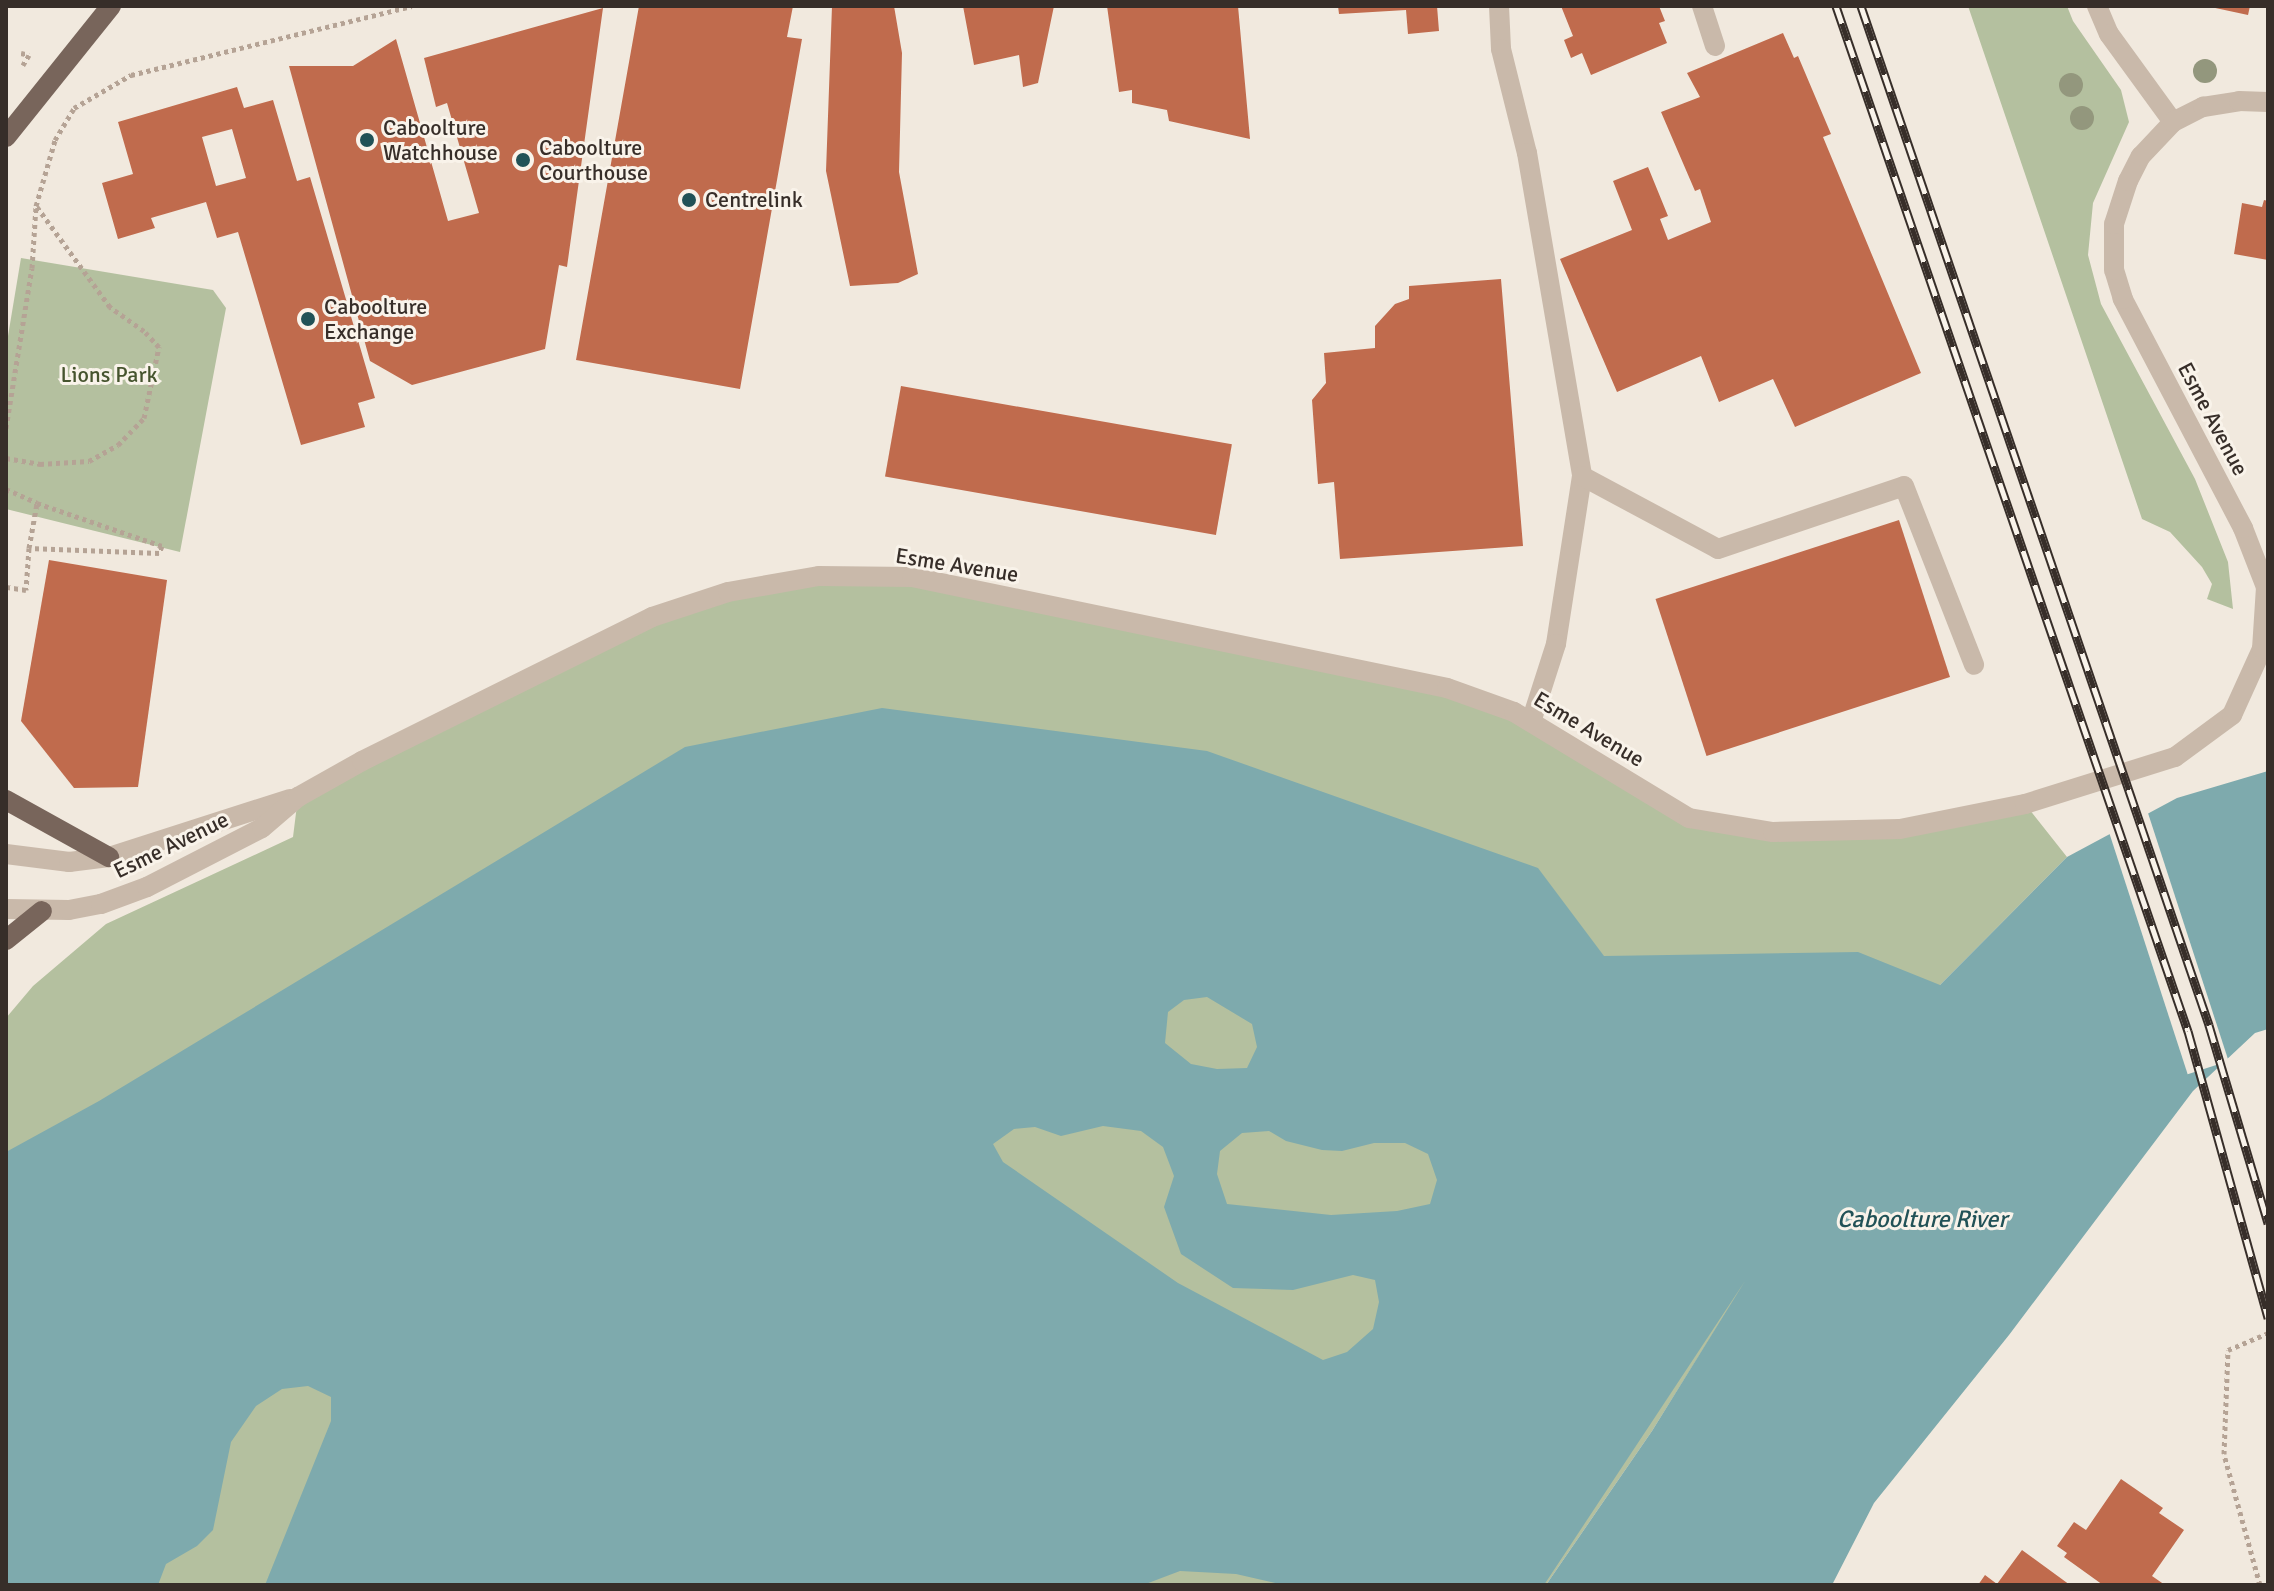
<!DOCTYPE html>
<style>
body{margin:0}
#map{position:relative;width:2274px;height:1591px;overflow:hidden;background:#f1e9de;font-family:Signika,sans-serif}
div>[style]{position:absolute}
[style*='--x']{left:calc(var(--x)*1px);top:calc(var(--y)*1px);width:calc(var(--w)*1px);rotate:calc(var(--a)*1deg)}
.green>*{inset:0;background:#b4c09f}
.water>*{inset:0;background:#7eaaad}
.pier>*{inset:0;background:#f1e9de;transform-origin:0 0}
.building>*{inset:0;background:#c06b4d;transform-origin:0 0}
.path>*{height:5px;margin-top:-2.5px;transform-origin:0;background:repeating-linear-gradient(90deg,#b5a395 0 4px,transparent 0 8px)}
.service>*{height:20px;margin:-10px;padding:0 10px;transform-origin:10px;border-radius:10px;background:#c9b9aa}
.minor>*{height:20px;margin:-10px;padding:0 10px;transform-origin:10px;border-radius:10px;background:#c9b9aa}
.tertiary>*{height:20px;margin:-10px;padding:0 10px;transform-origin:10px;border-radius:10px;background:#c9b9aa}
.primary>*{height:20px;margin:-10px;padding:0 10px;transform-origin:10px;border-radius:10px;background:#78655b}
.rail>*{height:9px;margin-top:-4.5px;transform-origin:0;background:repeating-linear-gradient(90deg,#f9f3ea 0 18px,#372e29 0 36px);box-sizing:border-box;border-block:2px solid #372e29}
.trees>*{width:24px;height:24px;margin:-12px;border-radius:50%;background:#93977d}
.dots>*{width:22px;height:22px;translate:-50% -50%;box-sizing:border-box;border:4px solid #f9f3ea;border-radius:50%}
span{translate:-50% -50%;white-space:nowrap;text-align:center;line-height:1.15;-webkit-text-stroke:6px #f9f3ea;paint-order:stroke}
.poi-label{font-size:22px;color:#372e29}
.left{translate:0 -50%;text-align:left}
.park-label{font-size:22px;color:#46542e}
.street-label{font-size:22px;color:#372e29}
.water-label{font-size:24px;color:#215257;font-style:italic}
.frame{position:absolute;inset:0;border:8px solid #372e29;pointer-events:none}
</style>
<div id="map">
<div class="green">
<div style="clip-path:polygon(1968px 6px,2067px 6px,2073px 21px,2121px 90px,2129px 122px,2093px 203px,2088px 255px,2101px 304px,2195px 479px,2228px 562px,2233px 609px,2207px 599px,2212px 584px,2202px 567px,2170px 532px,2142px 519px)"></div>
<div style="clip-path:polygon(21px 258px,213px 290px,226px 308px,180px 552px,6px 509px,6px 348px)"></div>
<div style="clip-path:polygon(912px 577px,1514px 712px,1689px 818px,1900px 829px,2025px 804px,2067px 857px,1940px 985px,1772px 1239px,1652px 1431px,1546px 1585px,6px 1585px,6px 1018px,33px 986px,106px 924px,293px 837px,298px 797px,362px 761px,728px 592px)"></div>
</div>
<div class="water">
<div style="clip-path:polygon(evenodd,882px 708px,1207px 751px,1538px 868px,1604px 956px,1858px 952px,1940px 985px,2067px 857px,2177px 798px,2268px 771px,2268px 1029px,2255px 1033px,2193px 1091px,2009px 1335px,1874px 1503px,1832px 1585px,1546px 1585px,1652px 1431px,1745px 1281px,1544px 1585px,1284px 1585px,1236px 1574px,1180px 1571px,1143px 1585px,265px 1585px,331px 1421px,331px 1397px,308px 1386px,282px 1389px,256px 1406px,231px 1442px,213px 1530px,197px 1546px,166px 1564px,158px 1585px,6px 1585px,6px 1152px,99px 1101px,685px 747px,882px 708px,1207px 997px,1252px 1024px,1257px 1047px,1247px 1068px,1217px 1069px,1191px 1064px,1165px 1043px,1168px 1012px,1184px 1000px,1207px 997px,882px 708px,1103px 1126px,1141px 1131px,1163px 1147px,1174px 1176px,1164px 1207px,1181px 1254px,1233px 1288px,1293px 1290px,1353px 1275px,1375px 1280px,1379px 1302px,1373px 1329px,1347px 1352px,1323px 1360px,1178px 1283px,1003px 1162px,993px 1144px,1014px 1129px,1035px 1127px,1061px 1136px,1103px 1126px,882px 708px,1269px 1131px,1286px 1141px,1322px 1150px,1342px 1151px,1374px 1143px,1405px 1143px,1428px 1154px,1437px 1180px,1430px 1204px,1397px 1211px,1331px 1215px,1227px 1204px,1217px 1174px,1220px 1151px,1242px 1133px,1269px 1131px)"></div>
</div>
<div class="pier">
<div style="left:2147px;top:810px;width:264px;height:43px;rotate:72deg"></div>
</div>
<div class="building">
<div style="clip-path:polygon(639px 6px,793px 6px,787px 37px,802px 39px,740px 389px,576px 360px)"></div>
<div style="clip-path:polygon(832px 6px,894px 6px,902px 53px,899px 172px,918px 274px,898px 283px,850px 286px,826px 171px)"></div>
<div style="clip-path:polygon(963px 6px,1054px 6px,1038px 83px,1023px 87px,1019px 55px,974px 65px)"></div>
<div style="clip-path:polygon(1107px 6px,1238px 6px,1250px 139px,1169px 121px,1167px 110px,1132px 103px,1132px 90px,1119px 92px)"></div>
<div style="clip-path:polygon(1338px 6px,1437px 6px,1439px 31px,1408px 34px,1406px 10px,1339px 14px)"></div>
<div style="clip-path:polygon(1561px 6px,1659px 6px,1665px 21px,1659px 23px,1667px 43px,1591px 75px,1582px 53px,1571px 58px,1564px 40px,1573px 36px)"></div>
<div style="clip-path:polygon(2206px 6px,2250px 6px,2248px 15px)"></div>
<div style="clip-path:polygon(603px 8px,567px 267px,559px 265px,545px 349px,412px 385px,370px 361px,289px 66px,353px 66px,396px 39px,448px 221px,479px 213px,447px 103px,436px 107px,424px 58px)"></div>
<div style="clip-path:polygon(1783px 33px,1794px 58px,1798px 56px,1831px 134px,1823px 137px,1921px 373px,1795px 427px,1773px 379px,1719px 402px,1701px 356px,1617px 392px,1560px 259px,1632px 230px,1613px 181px,1648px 167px,1668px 216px,1660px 219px,1668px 240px,1711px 222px,1700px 189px,1695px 191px,1661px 112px,1700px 97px,1687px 73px)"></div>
<div style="clip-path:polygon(evenodd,237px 87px,244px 108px,273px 100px,297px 181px,310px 177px,375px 398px,358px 403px,365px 427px,301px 445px,238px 232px,217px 238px,206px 202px,151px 218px,155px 228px,118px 239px,102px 183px,133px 174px,118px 122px,237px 87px,232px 129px,246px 178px,216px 186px,202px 137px,232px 129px)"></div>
<div style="clip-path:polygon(2264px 200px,2268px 201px,2268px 260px,2234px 254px,2242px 203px,2262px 207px)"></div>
<div style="clip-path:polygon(1501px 279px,1523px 546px,1340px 559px,1334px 482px,1318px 484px,1312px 400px,1326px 383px,1324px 353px,1375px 348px,1375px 326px,1395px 304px,1409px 299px,1409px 286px)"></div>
<div style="left:901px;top:386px;width:336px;height:92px;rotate:10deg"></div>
<div style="left:1899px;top:520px;width:165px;height:256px;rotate:72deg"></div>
<div style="clip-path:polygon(49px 560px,167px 580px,138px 787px,74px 788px,21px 721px)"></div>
<div style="clip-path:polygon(2121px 1479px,2163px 1508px,2159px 1513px,2184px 1530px,2152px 1576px,2165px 1585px,2103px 1585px,2064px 1557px,2067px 1553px,2057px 1546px,2074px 1522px,2086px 1530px)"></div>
<div style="clip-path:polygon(2022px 1550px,2070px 1585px,1978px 1585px,1985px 1575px,1997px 1584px)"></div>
</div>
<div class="path">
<div style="--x:21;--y:53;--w:8;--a:14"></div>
<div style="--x:29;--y:55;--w:12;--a:121"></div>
<div style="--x:6;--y:428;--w:162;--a:-80.8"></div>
<div style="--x:32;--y:268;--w:62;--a:-86.3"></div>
<div style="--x:36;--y:206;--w:69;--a:-73.9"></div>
<div style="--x:55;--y:140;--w:37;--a:-59"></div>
<div style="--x:74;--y:108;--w:66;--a:-30.1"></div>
<div style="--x:131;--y:75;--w:289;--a:-13.8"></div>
<div style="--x:6;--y:458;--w:35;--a:10"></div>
<div style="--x:40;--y:464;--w:49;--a:-3.5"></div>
<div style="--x:89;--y:461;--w:33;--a:-29"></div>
<div style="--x:118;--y:445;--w:37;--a:-46"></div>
<div style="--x:144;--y:418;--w:73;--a:-78.1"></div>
<div style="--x:159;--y:347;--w:22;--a:-133"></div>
<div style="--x:144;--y:331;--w:42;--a:-144.8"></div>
<div style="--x:110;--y:307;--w:124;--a:-126.1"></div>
<div style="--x:6;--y:489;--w:34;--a:24"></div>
<div style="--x:37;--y:503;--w:132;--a:19"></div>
<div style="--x:162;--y:546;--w:8;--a:113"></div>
<div style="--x:159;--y:553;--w:130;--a:-177.8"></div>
<div style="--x:29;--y:548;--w:42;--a:94.1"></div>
<div style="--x:26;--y:590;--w:20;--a:-171"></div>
<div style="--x:29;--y:548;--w:46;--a:-79.9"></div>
<div style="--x:2260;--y:1585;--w:136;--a:-105.4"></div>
<div style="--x:2224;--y:1454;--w:104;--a:-87.8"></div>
<div style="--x:2228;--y:1350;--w:43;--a:-23"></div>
</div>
<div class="service">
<div style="--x:1499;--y:6;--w:43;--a:87.3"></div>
<div style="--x:1501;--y:49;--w:107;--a:76"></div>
<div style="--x:1527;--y:153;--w:328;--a:80.3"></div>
<div style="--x:1582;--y:476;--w:170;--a:98.8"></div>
<div style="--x:1556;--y:644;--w:82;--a:107.8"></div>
<div style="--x:1702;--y:6;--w:42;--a:72"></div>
<div style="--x:1582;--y:476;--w:154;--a:28.2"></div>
<div style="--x:1718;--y:549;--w:196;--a:-18.7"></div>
<div style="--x:1904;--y:486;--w:192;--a:68.6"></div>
</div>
<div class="minor">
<div style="--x:2097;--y:6;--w:30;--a:67"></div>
<div style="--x:2109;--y:34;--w:109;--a:54"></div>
</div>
<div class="tertiary">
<div style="--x:6;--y:854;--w:64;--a:7.2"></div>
<div style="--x:69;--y:862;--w:40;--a:-7.1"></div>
<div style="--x:109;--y:857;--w:190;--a:-17.8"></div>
<div style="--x:6;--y:909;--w:63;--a:0.9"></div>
<div style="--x:69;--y:910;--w:33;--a:-11"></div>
<div style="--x:101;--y:904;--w:49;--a:-20.3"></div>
<div style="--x:147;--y:887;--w:129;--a:-27.2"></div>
<div style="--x:262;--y:828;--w:48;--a:-40.7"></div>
<div style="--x:298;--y:797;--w:73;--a:-29.4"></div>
<div style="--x:362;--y:761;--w:324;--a:-26.4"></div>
<div style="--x:652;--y:617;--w:80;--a:-18.2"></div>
<div style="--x:728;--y:592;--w:92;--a:-10"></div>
<div style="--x:819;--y:576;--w:93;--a:0.6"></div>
<div style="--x:912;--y:577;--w:546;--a:11.72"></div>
<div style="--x:1447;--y:688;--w:71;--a:19.7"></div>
<div style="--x:1514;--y:712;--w:205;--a:31.2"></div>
<div style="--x:1689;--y:818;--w:85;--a:9.5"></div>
<div style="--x:1773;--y:832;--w:127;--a:-1.4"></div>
<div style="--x:1900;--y:829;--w:127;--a:-11.3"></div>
<div style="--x:2025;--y:804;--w:157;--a:-17.4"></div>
<div style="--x:2175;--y:757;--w:71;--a:-36.4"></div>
<div style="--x:2232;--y:715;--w:72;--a:-65.6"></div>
<div style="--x:2262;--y:649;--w:62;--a:-86.3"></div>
<div style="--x:2266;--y:587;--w:63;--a:-111.3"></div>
<div style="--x:2243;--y:528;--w:259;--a:-117.7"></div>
<div style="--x:2123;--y:299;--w:30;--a:-107"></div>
<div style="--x:2114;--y:270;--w:46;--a:-90"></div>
<div style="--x:2114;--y:224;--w:45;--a:-72"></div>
<div style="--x:2128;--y:181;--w:28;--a:-63"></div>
<div style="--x:2141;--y:156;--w:47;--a:-46.7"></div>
<div style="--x:2173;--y:122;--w:34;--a:-27"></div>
<div style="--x:2203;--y:107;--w:36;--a:-9"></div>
<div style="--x:2239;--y:101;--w:29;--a:2"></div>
</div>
<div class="primary">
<div style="--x:6;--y:137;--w:168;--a:-51.3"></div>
<div style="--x:6;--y:800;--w:118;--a:29"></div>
<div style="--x:6;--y:940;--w:46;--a:-38.9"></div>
</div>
<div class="rail">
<div style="--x:1836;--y:6;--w:1084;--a:71.05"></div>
<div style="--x:2188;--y:1031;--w:298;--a:74.4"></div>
<div style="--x:1861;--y:6;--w:1077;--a:71.14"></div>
<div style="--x:2209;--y:1025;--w:207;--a:73.4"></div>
</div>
<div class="trees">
<div style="left:2205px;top:71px"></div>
<div style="left:2071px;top:85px"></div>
<div style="left:2082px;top:118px"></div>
</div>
<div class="dots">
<div style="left:367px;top:140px;background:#215257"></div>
<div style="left:523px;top:160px;background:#215257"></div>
<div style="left:689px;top:200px;background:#215257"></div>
<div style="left:308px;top:319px;background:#215257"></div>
</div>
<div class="poi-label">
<span class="left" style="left:383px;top:140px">Caboolture<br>Watchhouse</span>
<span class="left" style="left:539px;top:160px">Caboolture<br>Courthouse</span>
<span class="left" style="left:705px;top:200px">Centrelink</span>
<span class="left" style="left:324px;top:319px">Caboolture<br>Exchange</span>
</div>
<div class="park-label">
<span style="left:109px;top:375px">Lions Park</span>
</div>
<div class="street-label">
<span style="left:2213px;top:419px;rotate:62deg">Esme Avenue</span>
<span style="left:957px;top:565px;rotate:9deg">Esme Avenue</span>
<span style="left:1589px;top:729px;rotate:31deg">Esme Avenue</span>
<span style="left:171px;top:845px;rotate:-26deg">Esme Avenue</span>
</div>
<div class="water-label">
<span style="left:1922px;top:1220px">Caboolture River</span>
</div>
<div class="frame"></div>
</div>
